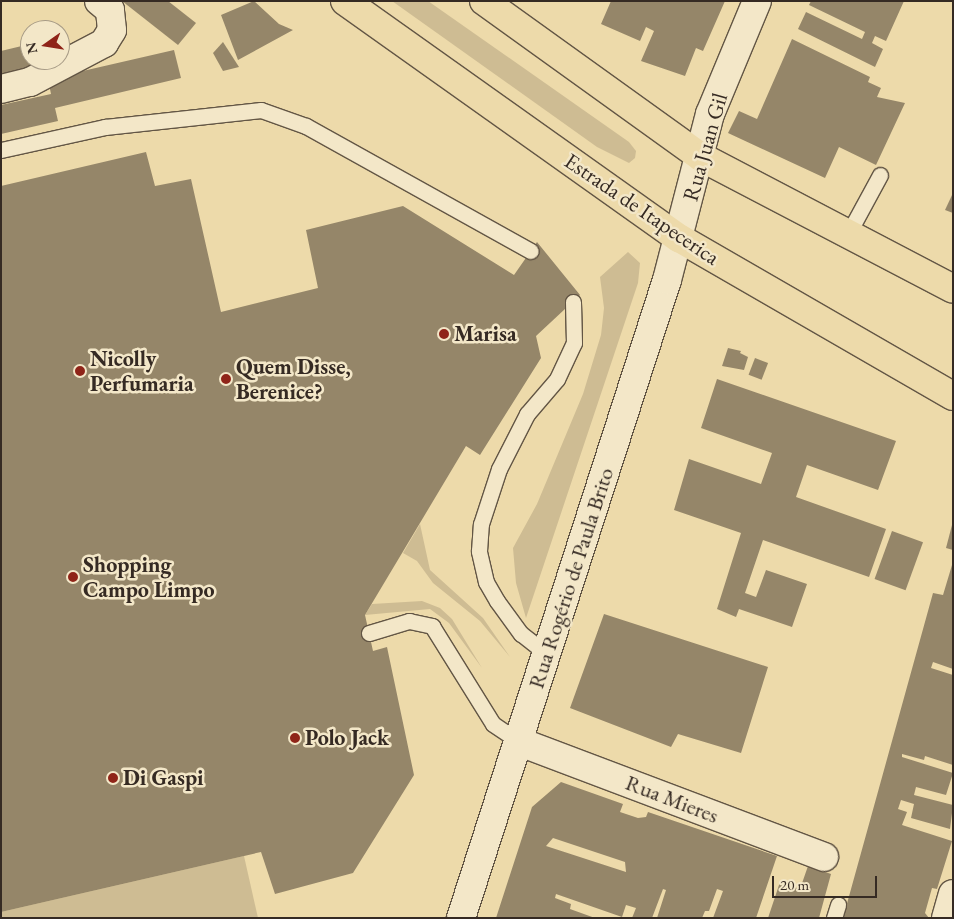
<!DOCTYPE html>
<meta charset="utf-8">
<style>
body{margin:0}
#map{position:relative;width:954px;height:919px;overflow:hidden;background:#eddaaa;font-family:"EB Garamond",serif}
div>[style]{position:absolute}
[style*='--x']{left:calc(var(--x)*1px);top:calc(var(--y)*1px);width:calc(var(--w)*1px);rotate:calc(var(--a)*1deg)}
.green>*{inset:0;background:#cebc93}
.building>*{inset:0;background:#958669;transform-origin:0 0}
.roads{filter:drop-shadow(1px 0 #635645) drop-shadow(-1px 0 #635645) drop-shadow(0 1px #635645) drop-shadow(0 -1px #635645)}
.lane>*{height:15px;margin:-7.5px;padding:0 7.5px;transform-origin:7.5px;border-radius:7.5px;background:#f3e7c8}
.street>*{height:28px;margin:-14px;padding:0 14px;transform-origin:14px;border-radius:14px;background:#f3e7c8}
.primary>*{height:28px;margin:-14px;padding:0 14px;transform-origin:14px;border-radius:14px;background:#eddaaa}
.dots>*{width:14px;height:14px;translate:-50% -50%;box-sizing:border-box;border:2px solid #f3e7c8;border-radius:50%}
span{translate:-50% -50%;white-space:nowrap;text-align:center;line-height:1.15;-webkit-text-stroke:5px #f3e7c8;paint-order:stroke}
.street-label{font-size:22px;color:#352a23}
.poi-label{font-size:22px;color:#352a23;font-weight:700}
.left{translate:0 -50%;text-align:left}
.frame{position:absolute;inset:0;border:2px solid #352a23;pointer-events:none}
.north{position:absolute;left:20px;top:20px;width:50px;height:50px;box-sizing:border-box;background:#f3e7c8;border:1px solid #a79b86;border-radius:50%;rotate:257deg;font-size:14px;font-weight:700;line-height:20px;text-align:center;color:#352a23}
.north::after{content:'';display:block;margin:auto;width:18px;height:22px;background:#8f2418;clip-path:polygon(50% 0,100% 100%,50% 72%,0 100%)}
.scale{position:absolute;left:772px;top:876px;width:105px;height:22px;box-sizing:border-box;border:2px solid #352a23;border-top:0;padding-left:6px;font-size:15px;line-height:18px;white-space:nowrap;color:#352a23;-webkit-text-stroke:4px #f3e7c8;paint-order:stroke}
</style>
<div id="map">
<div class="green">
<div style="clip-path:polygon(392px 1px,428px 1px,629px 142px,636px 151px,635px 158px,629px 163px,597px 147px)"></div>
<div style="clip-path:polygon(628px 252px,640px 263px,638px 283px,526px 618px,516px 583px,513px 548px,537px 504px,583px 394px,601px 335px,604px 308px,600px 277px)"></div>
<div style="clip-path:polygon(420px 524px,430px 570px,483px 618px,510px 657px,480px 621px,433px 583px,417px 561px,403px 553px)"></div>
<div style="clip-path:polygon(422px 601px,440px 608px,452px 619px,482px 668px,449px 623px,430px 609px,365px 615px,372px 604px)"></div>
<div style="clip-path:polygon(244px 856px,258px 918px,1px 918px,1px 912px)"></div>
</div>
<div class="building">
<div style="clip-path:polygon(122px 1px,168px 1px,196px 23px,178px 45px)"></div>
<div style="clip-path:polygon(254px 1px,279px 24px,293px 30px,238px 60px,221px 15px)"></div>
<div style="clip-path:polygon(611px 1px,725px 1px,703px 51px,696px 48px,685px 76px,641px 61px,654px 31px,646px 27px,640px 41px,601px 24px)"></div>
<div style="clip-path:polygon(811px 1px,904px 1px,886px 41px,875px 36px,872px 43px,883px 49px,875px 67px,798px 29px,806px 12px,862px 39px,865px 32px,809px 5px)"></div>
<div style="clip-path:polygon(792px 39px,870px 77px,868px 82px,881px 88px,877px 97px,905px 103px,876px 165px,839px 147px,825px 178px,728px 133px,739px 111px,757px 119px)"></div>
<div style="clip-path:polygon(223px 42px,239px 67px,223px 71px,213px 53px)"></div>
<div style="clip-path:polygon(30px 44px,30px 60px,40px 60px,42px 70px,1px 80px,1px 51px)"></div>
<div style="clip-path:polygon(174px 50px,181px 78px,55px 108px,58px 121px,1px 134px,1px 105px,51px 94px,48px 79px)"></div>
<div style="clip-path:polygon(146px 152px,155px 186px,191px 179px,221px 312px,318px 288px,306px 230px,403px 206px,514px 275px,537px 242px,580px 295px,536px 336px,541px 358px,480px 455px,466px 446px,365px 615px,373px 651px,387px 647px,414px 775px,353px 873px,275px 894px,261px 852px,1px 912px,1px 186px)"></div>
<div style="clip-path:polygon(953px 193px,953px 213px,945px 210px)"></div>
<div style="clip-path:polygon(728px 348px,741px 351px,740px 353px,748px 357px,744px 370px,722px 366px)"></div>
<div style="left:755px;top:358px;width:14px;height:18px;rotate:21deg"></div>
<div style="clip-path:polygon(717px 379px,896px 441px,878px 490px,807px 465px,796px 497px,886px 529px,869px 577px,763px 540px,745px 593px,756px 597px,766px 570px,807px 584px,792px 627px,739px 609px,736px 617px,717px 609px,741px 533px,674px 510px,689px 459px,761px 484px,772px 453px,701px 428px)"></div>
<div style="clip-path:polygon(952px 525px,953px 525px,953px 550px,946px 548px)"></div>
<div style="left:892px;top:531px;width:33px;height:51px;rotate:20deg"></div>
<div style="clip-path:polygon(952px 565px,953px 669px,933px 662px,931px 668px,953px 675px,953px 765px,925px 756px,924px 760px,902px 754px,902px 757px,953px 773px,946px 795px,916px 787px,914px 795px,953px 805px,950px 829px,911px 818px,914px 804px,901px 800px,898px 809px,907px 812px,902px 825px,952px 841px,937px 889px,932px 888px,925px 913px,929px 918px,843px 918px,933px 593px,943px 595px)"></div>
<div style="clip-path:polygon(604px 614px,768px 667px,741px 753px,678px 734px,671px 747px,570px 708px)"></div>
<div style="clip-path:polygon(evenodd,561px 782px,623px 804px,620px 812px,638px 818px,646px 817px,648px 812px,777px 856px,756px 918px,713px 918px,723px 891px,717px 889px,709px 911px,705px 911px,702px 918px,657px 918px,666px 890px,663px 889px,652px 918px,632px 918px,636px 908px,626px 905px,622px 917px,556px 894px,555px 898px,571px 904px,570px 909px,595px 918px,496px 918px,532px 807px,561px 782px,553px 838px,625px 862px,626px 872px,546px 846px,553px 838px)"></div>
<div style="clip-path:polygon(808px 866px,831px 874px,819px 918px,768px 918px,780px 882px,800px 889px)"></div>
</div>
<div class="roads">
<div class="lane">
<div style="--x:1;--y:150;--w:107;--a:-12.5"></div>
<div style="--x:105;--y:127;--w:157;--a:-6.2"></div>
<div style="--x:261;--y:110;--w:48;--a:19.6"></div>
<div style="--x:306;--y:126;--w:257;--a:29.1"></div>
<div style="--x:848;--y:234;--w:67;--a:-61.5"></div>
<div style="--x:369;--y:633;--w:42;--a:-16.7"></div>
<div style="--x:409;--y:621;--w:24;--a:12"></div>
<div style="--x:432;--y:626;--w:115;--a:58.1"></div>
<div style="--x:493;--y:724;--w:32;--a:34"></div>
<div style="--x:547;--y:654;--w:33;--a:-142"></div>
<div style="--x:521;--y:634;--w:41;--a:-126"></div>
<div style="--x:497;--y:601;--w:22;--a:-120"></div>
<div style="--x:486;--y:582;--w:32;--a:-103"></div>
<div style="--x:479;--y:551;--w:27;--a:-86"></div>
<div style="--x:481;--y:524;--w:58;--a:-71.9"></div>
<div style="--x:499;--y:469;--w:62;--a:-63"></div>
<div style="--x:527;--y:414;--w:46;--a:-49.4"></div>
<div style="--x:557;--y:379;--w:40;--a:-65"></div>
<div style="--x:574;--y:343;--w:41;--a:-91.4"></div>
<div style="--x:834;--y:918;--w:14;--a:-73"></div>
</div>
<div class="street">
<div style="--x:1;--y:89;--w:30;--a:-14"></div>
<div style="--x:30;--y:82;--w:84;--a:-27.8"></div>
<div style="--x:104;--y:43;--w:15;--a:-58"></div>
<div style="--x:112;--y:30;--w:20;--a:-96"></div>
<div style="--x:110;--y:10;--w:14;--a:-141"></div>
<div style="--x:520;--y:742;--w:325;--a:20.7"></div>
<div style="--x:461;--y:918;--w:670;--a:-72.11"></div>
<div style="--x:667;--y:280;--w:171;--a:-75.5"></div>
<div style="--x:710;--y:114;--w:122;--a:-67.4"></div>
<div style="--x:946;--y:918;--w:25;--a:-74"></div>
</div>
<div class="primary">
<div style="--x:345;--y:1;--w:410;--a:35.4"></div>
<div style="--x:679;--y:238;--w:316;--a:30"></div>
<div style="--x:484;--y:1;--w:267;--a:35.7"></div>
<div style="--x:701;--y:157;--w:284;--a:27.6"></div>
</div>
</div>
<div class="dots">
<div style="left:444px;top:334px;background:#8f2418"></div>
<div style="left:80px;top:371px;background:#8f2418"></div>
<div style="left:226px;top:379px;background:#8f2418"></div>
<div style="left:73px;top:577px;background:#8f2418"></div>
<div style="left:295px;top:738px;background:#8f2418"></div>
<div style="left:113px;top:778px;background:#8f2418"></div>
</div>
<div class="street-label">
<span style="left:705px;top:147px;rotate:-74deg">Rua Juan Gil</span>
<span style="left:642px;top:209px;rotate:34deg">Estrada de Itapecerica</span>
<span style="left:571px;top:578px;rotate:-72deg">Rua Rogério de Paula Brito</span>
<span style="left:672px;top:799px;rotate:21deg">Rua Mieres</span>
</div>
<div class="poi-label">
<span class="left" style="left:454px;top:334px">Marisa</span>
<span class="left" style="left:90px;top:371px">Nicolly<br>Perfumaria</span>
<span class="left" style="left:236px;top:379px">Quem Disse,<br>Berenice?</span>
<span class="left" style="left:83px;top:577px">Shopping<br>Campo Limpo</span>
<span class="left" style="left:305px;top:738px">Polo Jack</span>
<span class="left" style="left:123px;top:778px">Di Gaspi</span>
</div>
<div class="frame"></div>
<div class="north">N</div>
<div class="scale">20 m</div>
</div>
